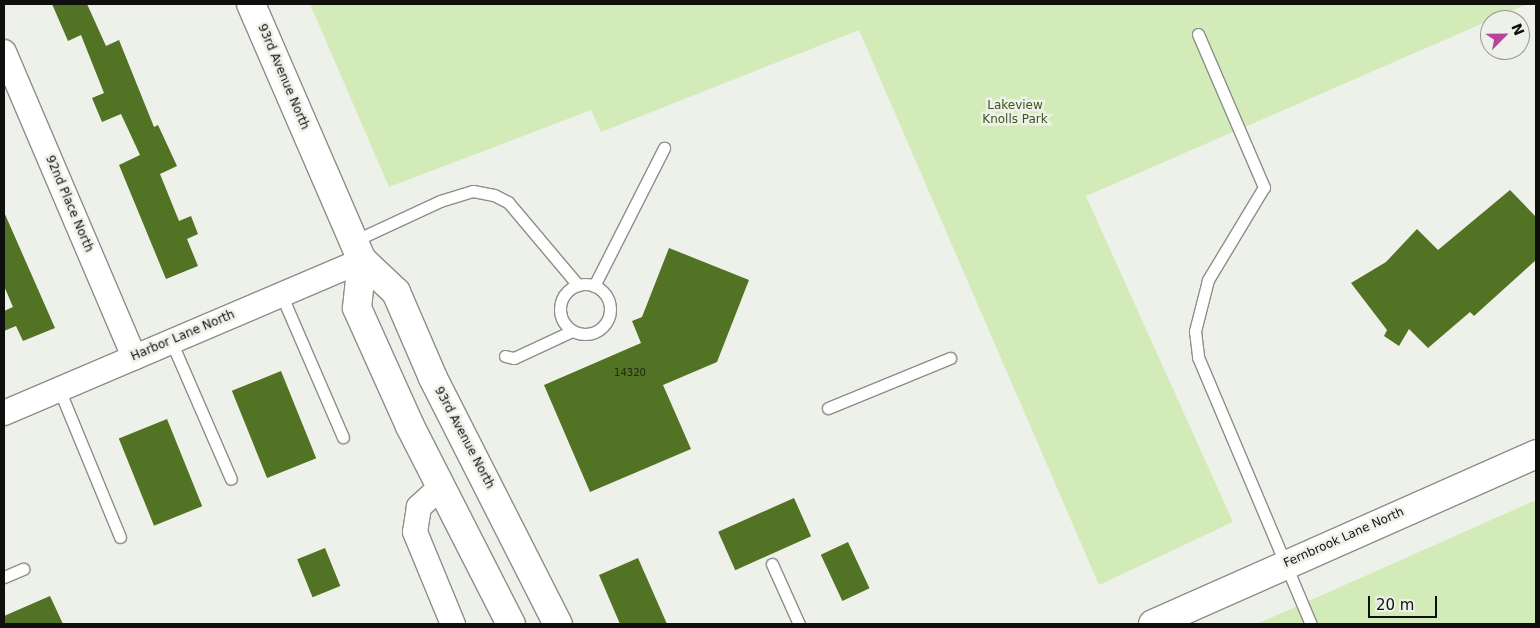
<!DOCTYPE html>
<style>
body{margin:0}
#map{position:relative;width:1540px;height:628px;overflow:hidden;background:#eef1ea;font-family:"DejaVu Sans",sans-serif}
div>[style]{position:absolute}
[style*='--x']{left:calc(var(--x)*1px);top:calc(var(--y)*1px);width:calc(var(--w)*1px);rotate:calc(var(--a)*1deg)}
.green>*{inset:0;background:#d2ebb8}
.building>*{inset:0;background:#527224;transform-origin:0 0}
.roads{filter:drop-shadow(1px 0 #8c8f89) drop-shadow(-1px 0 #8c8f89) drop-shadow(0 1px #8c8f89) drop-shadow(0 -1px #8c8f89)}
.service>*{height:11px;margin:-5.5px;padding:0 5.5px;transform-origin:5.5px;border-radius:5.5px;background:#fff}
.service>.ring{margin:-5.5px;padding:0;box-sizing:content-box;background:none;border:11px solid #fff;border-radius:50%}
.minor>*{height:24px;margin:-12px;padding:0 12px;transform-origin:12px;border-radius:12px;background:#fff}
.tertiary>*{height:28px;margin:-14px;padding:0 14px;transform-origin:14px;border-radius:14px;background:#fff}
.secondary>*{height:28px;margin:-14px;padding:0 14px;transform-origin:14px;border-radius:14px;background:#fff}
span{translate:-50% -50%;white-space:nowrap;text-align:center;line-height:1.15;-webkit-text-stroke:5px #eef1ea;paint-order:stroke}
.number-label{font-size:10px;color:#202814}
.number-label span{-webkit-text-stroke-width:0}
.street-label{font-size:12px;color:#0f100e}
.park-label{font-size:12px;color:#3d541d}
.frame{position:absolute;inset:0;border:5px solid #0f100e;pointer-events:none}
.north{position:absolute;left:1480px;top:10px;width:50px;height:50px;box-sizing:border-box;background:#eef1ea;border:1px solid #959792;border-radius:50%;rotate:67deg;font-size:14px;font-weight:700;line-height:20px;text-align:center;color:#0f100e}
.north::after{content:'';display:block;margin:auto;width:18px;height:22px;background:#b8439a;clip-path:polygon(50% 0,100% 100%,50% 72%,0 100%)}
.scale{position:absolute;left:1368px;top:596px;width:69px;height:22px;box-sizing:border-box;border:2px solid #0f100e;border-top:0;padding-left:6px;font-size:15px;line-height:18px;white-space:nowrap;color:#0f100e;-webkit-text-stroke:4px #eef1ea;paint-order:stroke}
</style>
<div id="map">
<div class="green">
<div style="clip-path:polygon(310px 4px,1527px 4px,1086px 196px,1233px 522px,1099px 585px,859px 30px,601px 132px,591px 110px,389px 187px)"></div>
<div style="clip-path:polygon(1536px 500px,1536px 624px,1257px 624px)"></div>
</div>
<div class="building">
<div style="clip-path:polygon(52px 4px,87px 4px,106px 46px,119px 40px,154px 127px,158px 125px,177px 166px,160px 174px,179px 221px,191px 216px,198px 234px,187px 239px,198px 266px,166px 279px,119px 165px,140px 155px,121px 114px,102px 122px,92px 98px,104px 93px,81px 35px,68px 41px)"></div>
<div style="clip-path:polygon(1510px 190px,1536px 217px,1536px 260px,1474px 316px,1470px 312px,1428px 348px,1409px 329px,1399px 346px,1384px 336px,1387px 330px,1351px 283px,1386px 262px,1417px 229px,1438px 250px)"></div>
<div style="clip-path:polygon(4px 212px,55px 328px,23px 341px,16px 326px,4px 331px,4px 311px,13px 307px,4px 286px)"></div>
<div style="clip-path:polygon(669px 248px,749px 280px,717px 362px,663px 385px,691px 449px,590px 492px,544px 385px,641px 343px,632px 321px,642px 317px)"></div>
<div style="left:281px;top:371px;width:94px;height:53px;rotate:68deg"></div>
<div style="left:167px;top:419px;width:94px;height:52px;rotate:68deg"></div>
<div style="left:794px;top:498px;width:42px;height:83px;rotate:66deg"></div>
<div style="left:848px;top:542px;width:51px;height:30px;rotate:65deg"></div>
<div style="left:325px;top:548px;width:41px;height:30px;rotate:68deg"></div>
<div style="clip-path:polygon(638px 558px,667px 624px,620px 624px,599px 575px)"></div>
<div style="clip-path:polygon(50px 596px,63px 624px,4px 624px,4px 616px)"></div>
</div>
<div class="roads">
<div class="service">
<div style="--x:1198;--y:34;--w:167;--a:66.7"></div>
<div style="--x:1264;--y:187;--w:109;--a:121.1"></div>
<div style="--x:1208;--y:280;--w:53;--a:104.3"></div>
<div style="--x:1195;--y:331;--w:26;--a:83"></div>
<div style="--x:1198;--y:357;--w:290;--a:67.1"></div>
<div style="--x:354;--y:241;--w:95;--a:-24.9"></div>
<div style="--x:440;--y:201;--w:34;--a:-17"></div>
<div style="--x:473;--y:191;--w:21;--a:11"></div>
<div style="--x:494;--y:195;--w:16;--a:27"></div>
<div style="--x:508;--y:202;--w:109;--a:49.9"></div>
<div class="ring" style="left:560px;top:284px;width:39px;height:39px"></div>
<div style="--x:594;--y:286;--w:155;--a:-63.1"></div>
<div style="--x:281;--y:294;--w:156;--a:66.6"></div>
<div style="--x:171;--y:341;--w:150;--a:66.5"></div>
<div style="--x:505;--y:356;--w:9;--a:13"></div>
<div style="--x:514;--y:358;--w:64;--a:-25"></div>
<div style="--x:59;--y:389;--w:160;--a:67.6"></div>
<div style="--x:828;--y:408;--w:132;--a:-22.3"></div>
<div style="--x:772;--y:564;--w:66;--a:65.8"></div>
<div style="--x:4;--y:577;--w:21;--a:-23"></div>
</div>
<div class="minor">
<div style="--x:4;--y:52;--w:332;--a:66.9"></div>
<div style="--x:4;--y:413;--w:389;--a:-23.1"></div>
<div style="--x:441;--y:487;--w:30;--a:138"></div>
<div style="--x:419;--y:507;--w:25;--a:99"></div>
<div style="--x:415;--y:532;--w:100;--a:67.6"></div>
</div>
<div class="tertiary">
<div style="--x:1153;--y:624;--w:419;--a:-23.9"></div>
</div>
<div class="secondary">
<div style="--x:251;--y:4;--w:279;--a:66.6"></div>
<div style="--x:362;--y:260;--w:47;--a:43.3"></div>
<div style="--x:396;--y:292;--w:94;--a:66.7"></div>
<div style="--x:433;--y:378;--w:276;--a:63.1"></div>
<div style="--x:362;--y:260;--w:48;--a:95.9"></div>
<div style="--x:357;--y:308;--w:129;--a:65.8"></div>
<div style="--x:410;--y:426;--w:222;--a:63"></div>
</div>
</div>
<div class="number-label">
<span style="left:630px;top:373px">14320</span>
</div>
<div class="street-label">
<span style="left:283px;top:77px;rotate:67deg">93rd Avenue North</span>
<span style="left:69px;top:204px;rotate:67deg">92nd Place North</span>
<span style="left:183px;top:336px;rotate:-23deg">Harbor Lane North</span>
<span style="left:464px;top:438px;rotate:62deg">93rd Avenue North</span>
<span style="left:1344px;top:538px;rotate:-24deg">Fernbrook Lane North</span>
</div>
<div class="park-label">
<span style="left:1015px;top:113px">Lakeview<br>Knolls Park</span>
</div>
<div class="frame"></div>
<div class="north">N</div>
<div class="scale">20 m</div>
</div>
